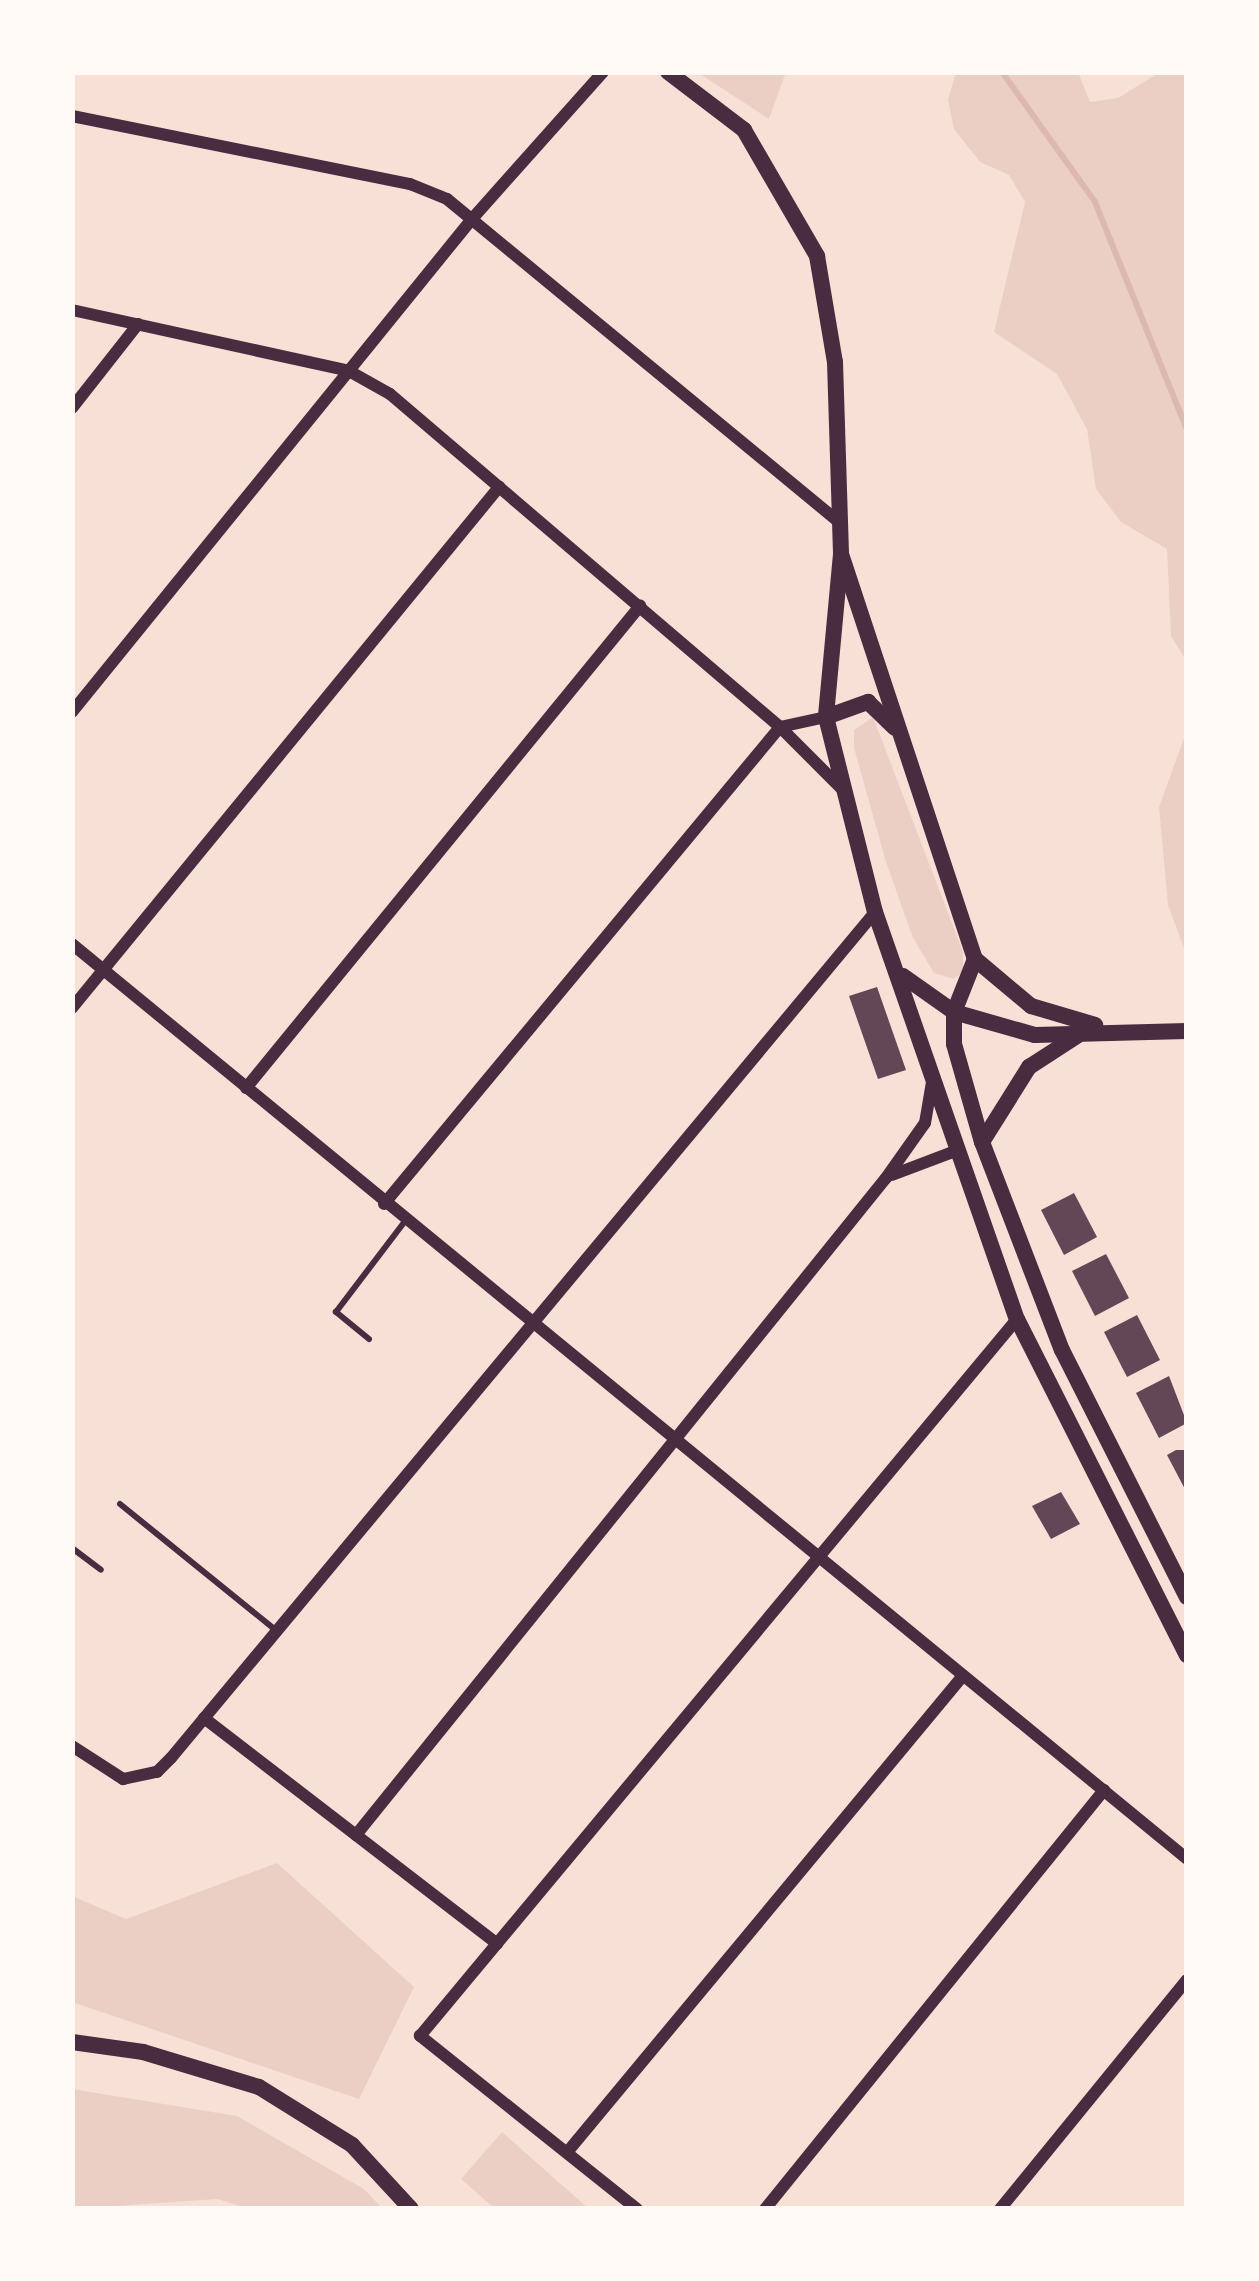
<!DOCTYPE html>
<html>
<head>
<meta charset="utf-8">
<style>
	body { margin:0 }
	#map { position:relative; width:1259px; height:2281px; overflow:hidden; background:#f7e1d7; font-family:"Exo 2",sans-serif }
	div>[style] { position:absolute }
	.green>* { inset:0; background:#ebcfc5 }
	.stream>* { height:6px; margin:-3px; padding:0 3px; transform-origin:3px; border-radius:3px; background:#dcb8b0 }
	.building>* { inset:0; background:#644757 }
	.service>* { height:6px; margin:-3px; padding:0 3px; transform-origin:3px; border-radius:3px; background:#4a2c40 }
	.minor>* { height:12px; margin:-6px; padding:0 6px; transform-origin:6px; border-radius:6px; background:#4a2c40 }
	.secondary>* { height:16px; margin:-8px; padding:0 8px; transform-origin:8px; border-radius:8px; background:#4a2c40 }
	span { translate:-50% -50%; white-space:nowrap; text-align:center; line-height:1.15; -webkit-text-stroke:12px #fffaf5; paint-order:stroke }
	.frame { position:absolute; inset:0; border:75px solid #fffaf5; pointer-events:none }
</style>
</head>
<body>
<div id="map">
	<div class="green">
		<i style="clip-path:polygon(697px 72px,786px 72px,769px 119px)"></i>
		<i style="clip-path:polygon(956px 72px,1078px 72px,1090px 102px,1118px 98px,1160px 72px,1187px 72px,1187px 662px,1171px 636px,1167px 549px,1121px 522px,1096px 489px,1087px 429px,1057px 374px,994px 332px,1025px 202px,1009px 175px,980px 162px,954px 129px,948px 100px)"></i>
		<i style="clip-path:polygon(873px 717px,963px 952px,963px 972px,954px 979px,934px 973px,913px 938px,886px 862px,854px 748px,854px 730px)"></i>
		<i style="clip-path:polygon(1187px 730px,1187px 956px,1168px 905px,1159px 807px)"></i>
		<i style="clip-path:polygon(277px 1863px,414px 1987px,359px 2099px,72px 2002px,72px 1896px,126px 1919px)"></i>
		<i style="clip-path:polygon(72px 2089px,237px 2116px,364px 2189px,383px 2209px,250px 2209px,217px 2199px,72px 2209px)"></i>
		<i style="clip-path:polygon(502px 2132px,589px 2209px,495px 2209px,461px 2179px)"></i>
	</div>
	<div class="stream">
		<i style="left:1002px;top:72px;width:160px;rotate:54.4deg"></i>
		<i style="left:1095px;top:202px;width:246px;rotate:68deg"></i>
	</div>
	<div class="building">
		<i style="clip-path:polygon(877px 987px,906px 1070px,878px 1079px,849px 996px)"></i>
		<i style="clip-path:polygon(1074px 1193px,1097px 1237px,1064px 1255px,1041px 1210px)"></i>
		<i style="clip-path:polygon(1106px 1254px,1129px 1298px,1095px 1316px,1072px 1271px)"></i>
		<i style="clip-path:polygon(1137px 1315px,1160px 1360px,1127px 1377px,1104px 1332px)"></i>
		<i style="clip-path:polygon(1169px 1376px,1187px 1423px,1159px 1438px,1136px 1393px)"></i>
		<i style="clip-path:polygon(1176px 1450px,1187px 1450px,1187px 1493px,1167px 1455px)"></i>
		<i style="clip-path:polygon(1061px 1492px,1080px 1524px,1051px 1539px,1032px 1506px)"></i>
	</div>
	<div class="service">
		<i style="left:369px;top:1339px;width:43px;rotate:-140.7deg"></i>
		<i style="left:336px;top:1312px;width:114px;rotate:-52.8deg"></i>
		<i style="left:120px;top:1504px;width:202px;rotate:39deg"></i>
		<i style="left:72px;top:1548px;width:36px;rotate:37deg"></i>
	</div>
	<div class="minor">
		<i style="left:72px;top:116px;width:345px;rotate:11.4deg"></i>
		<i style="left:410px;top:184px;width:40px;rotate:22deg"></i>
		<i style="left:447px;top:199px;width:508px;rotate:39.49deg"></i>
		<i style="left:72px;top:310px;width:284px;rotate:12.4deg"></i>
		<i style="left:349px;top:371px;width:47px;rotate:29.3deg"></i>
		<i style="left:390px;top:394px;width:513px;rotate:40.49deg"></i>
		<i style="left:780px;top:727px;width:89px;rotate:45deg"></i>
		<i style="left:72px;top:408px;width:107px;rotate:-51.8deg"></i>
		<i style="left:72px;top:712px;width:635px;rotate:-50.95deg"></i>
		<i style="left:472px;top:219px;width:197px;rotate:-48.3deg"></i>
		<i style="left:780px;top:727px;width:47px;rotate:-12.3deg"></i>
		<i style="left:72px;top:944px;width:1442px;rotate:39.37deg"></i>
		<i style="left:72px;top:1008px;width:674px;rotate:-50.66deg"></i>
		<i style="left:246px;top:1088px;width:623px;rotate:-50.74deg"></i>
		<i style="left:892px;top:1175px;width:71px;rotate:-20.7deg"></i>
		<i style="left:384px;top:1204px;width:620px;rotate:-50.3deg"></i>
		<i style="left:204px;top:1718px;width:370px;rotate:37.6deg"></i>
		<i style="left:72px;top:1746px;width:61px;rotate:32.9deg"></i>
		<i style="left:123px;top:1779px;width:35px;rotate:-12deg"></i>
		<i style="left:157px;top:1772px;width:20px;rotate:-45deg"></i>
		<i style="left:171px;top:1758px;width:1101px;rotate:-50.23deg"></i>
		<i style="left:356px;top:1835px;width:844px;rotate:-51.11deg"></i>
		<i style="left:886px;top:1178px;width:67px;rotate:-54.7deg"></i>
		<i style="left:925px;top:1123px;width:42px;rotate:-80.3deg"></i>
		<i style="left:569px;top:2150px;width:615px;rotate:-50.28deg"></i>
		<i style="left:637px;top:2209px;width:278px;rotate:-141.4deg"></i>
		<i style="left:420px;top:2036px;width:933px;rotate:-50.22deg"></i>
		<i style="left:765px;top:2209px;width:539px;rotate:-51.02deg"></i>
		<i style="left:1000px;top:2209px;width:296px;rotate:-50.8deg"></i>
	</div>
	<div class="secondary">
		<i style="left:668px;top:72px;width:96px;rotate:37.3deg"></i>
		<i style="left:744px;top:130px;width:146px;rotate:59.9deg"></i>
		<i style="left:817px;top:256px;width:108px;rotate:80.4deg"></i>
		<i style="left:835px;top:362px;width:192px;rotate:88.2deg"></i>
		<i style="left:841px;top:554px;width:164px;rotate:95.3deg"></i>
		<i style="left:826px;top:717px;width:201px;rotate:75.9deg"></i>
		<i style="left:875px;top:912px;width:431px;rotate:70.8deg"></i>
		<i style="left:1017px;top:1319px;width:377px;rotate:63.2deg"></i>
		<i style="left:841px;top:554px;width:427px;rotate:71.7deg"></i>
		<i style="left:826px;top:717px;width:45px;rotate:-19.7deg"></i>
		<i style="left:868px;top:702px;width:37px;rotate:44deg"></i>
		<i style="left:975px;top:959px;width:57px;rotate:111.6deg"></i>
		<i style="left:954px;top:1012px;width:32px;rotate:90deg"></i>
		<i style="left:954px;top:1044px;width:102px;rotate:74.1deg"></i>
		<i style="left:982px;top:1142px;width:223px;rotate:69deg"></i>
		<i style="left:1062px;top:1350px;width:277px;rotate:63.2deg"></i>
		<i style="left:975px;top:959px;width:73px;rotate:40deg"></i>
		<i style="left:1031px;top:1006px;width:67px;rotate:16.5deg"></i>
		<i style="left:903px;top:976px;width:62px;rotate:35.2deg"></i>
		<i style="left:954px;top:1012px;width:84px;rotate:15.9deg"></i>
		<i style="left:1035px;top:1035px;width:152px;rotate:-1.5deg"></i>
		<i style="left:982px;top:1142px;width:89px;rotate:-57.9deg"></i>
		<i style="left:1029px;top:1067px;width:61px;rotate:-32.9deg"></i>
		<i style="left:72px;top:2042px;width:72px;rotate:8deg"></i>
		<i style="left:143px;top:2052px;width:121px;rotate:16.8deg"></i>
		<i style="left:259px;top:2087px;width:110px;rotate:31.9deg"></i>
		<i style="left:352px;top:2145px;width:87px;rotate:47.3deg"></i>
	</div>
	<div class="frame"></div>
</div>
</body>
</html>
